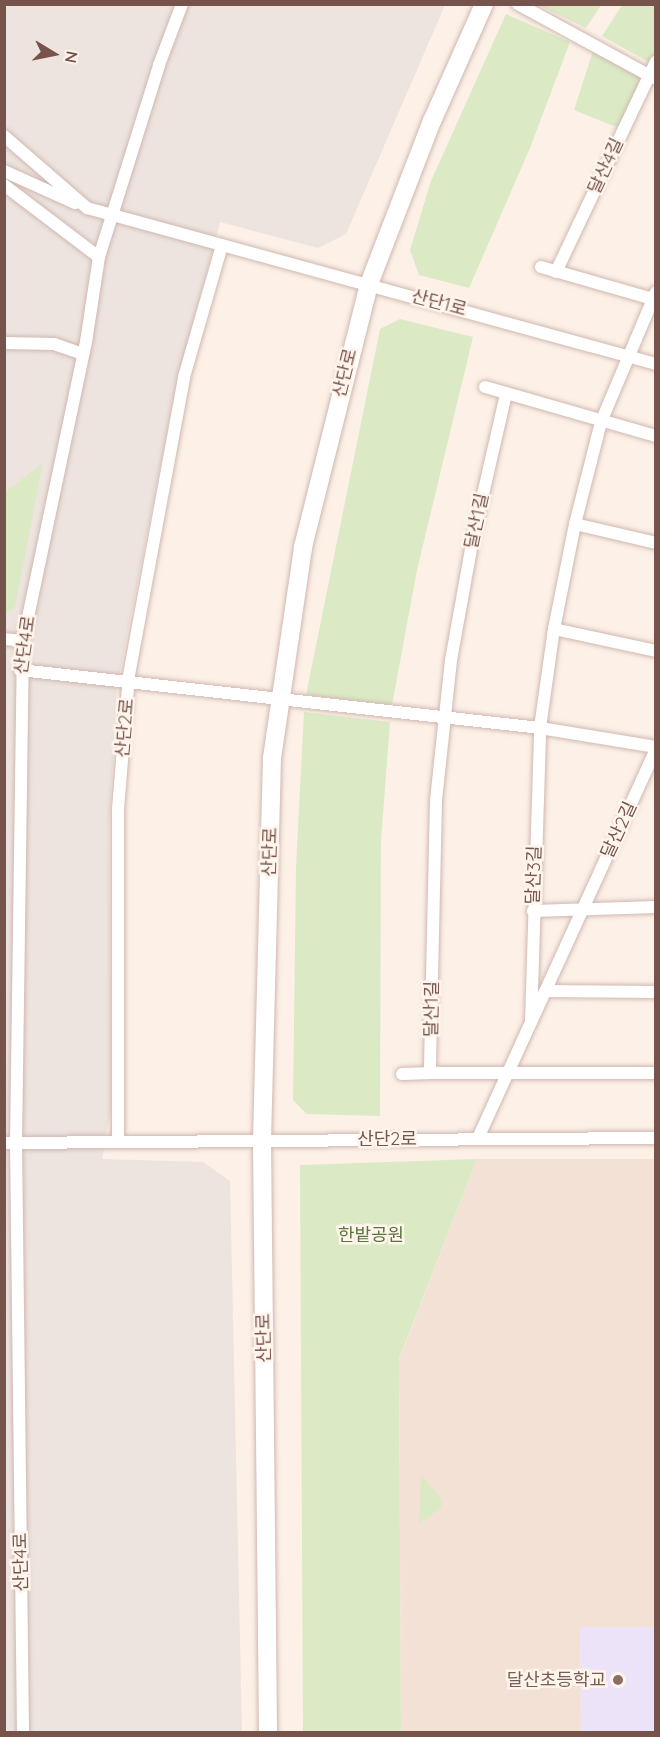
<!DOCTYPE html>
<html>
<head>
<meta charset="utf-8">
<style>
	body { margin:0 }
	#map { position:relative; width:660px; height:1737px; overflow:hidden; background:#fcf0e7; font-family:Quicksand,"Noto Sans KR",sans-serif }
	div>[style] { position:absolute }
	.residential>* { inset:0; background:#f4e1d5 }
	.industrial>* { inset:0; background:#ede4e0 }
	.education>* { inset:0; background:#ede3f9 }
	.green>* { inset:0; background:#dbeac5 }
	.roads { filter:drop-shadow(0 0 2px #d0b8af) drop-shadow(0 0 2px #d0b8af) }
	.street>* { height:12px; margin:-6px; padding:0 6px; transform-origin:6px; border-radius:6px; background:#fff }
	.secondary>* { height:18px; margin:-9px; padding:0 9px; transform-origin:9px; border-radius:9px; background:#fff }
	.dots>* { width:16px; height:16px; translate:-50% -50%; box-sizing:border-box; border:3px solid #fff5ed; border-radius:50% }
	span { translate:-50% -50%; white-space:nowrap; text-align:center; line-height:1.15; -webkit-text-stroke:5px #fff5ed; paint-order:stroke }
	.street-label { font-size:18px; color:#76534b }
	.park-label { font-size:18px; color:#5a7640 }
	.education-label { font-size:18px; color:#785e54 }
	.right { translate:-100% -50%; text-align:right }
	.frame { position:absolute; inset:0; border:6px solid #76534b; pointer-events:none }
	.north { position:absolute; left:24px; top:24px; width:60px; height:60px; -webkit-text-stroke:4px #fff5ed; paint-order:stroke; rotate:100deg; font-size:16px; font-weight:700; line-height:24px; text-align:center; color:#76534b }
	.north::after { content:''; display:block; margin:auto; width:21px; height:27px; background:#76534b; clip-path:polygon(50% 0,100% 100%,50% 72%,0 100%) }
</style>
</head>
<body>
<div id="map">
	<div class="residential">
		<i style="clip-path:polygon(477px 1159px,655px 1159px,655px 1627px,580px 1628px,581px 1732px,401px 1732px,399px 1360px)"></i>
	</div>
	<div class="industrial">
		<i style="clip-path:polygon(5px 5px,445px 5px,346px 234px,318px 248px,220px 222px,175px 390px,117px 687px,109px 826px,111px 1108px,102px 1159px,203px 1162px,230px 1181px,242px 1732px,5px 1732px)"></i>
	</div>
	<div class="education">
		<i style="clip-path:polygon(580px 1627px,655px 1627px,655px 1732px,581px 1732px)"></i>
	</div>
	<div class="green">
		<i style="clip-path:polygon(538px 5px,601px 4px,601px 5px,586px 28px)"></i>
		<i style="clip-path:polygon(622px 5px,655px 5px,655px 56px,652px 64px,602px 36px)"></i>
		<i style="clip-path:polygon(506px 14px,570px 42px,530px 148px,469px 288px,419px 275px,410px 250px,431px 181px)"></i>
		<i style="clip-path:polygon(593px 51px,646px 80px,621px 129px,574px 110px)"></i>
		<i style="clip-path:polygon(400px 319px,473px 337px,417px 570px,392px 705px,306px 695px,380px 329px)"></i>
		<i style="clip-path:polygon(43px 463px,15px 607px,5px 615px,5px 492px)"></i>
		<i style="clip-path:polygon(304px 712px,390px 722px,381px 841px,380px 1116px,307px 1114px,293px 1100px,296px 867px)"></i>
		<i style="clip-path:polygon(477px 1159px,399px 1359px,401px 1732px,303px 1732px,300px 1165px)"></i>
		<i style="clip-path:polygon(421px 1474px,442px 1500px,441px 1508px,419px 1524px)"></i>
	</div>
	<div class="roads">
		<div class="street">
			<i style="left:518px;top:4px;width:155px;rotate:28.6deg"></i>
			<i style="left:4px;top:136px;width:110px;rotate:40.9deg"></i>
			<i style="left:87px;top:208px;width:590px;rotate:15.33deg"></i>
			<i style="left:4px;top:171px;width:78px;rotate:24.3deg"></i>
			<i style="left:4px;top:185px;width:119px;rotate:37.2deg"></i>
			<i style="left:541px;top:267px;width:120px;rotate:16deg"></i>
			<i style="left:556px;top:272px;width:233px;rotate:-64.6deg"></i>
			<i style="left:4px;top:343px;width:50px;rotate:1.1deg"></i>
			<i style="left:54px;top:344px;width:31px;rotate:19deg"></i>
			<i style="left:485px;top:387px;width:178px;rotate:16deg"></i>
			<i style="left:506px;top:394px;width:148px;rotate:102.9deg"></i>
			<i style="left:473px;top:538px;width:124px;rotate:100.2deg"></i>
			<i style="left:451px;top:660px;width:142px;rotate:96.1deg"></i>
			<i style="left:436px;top:801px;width:272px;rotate:91.3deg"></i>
			<i style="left:430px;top:1073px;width:226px"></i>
			<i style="left:575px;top:524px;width:83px;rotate:13.2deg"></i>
			<i style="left:554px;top:629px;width:104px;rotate:12.2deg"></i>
			<i style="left:4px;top:639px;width:19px;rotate:6deg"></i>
			<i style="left:20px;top:670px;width:523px;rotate:6.36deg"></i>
			<i style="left:540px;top:728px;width:118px;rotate:9.3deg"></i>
			<i style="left:533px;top:911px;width:123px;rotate:-1.9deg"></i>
			<i style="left:545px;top:991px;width:111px;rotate:0.5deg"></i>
			<i style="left:531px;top:1022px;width:294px;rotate:-88.2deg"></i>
			<i style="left:540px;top:728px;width:100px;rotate:-82deg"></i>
			<i style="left:554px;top:629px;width:107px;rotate:-78.7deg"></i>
			<i style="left:575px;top:524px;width:105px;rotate:-75.7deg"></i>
			<i style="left:601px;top:422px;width:141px;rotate:-67.1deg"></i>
			<i style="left:402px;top:1074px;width:36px;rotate:-2deg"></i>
			<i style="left:478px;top:1138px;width:428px;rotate:-65.4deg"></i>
			<i style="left:118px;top:1141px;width:332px;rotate:-90deg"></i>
			<i style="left:118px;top:809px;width:134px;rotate:-85.3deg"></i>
			<i style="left:129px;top:675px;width:303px;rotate:-79.5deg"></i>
			<i style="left:184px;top:377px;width:137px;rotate:-73.9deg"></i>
			<i style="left:4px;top:1143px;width:652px;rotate:-0.44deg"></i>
			<i style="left:23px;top:1732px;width:589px;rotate:-90.68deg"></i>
			<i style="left:16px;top:1143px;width:502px;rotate:-89.2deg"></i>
			<i style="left:23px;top:641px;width:306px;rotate:-78.1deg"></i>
			<i style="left:86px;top:342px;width:86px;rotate:-81.3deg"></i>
			<i style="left:99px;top:257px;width:201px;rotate:-72.6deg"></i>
			<i style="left:159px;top:65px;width:65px;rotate:-69.3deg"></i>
		</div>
		<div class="secondary">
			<i style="left:268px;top:1732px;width:592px;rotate:-90.58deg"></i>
			<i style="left:262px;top:1140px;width:382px;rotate:-88.5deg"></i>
			<i style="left:272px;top:758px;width:213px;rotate:-81.6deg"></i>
			<i style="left:303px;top:547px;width:271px;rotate:-75.9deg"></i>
			<i style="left:369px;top:284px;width:175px;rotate:-68.9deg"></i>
			<i style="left:432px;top:121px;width:128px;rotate:-66deg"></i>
		</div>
	</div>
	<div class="dots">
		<i style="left:618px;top:1680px;background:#8d6e63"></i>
	</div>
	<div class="street-label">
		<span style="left:606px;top:166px;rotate:-65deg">달산4길</span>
		<span style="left:439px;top:303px;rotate:15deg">산단1로</span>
		<span style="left:345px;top:373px;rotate:-76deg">산단로</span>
		<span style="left:477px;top:521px;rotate:-78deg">달산1길</span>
		<span style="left:25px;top:645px;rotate:-82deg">산단4로</span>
		<span style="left:125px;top:728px;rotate:-85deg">산단2로</span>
		<span style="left:619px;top:830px;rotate:-65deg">달산2길</span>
		<span style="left:270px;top:852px;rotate:-88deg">산단로</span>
		<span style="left:534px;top:875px;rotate:-88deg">달산3길</span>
		<span style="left:432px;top:1009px;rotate:-89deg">달산1길</span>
		<span style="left:387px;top:1139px">산단2로</span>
		<span style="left:264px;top:1338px;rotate:-91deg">산단로</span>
		<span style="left:21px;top:1562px;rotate:-91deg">산단4로</span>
	</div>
	<div class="park-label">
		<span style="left:371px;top:1235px">한밭공원</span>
	</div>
	<div class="education-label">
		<span class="right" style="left:606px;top:1680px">달산초등학교</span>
	</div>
	<div class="frame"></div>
	<div class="north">N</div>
</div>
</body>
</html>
